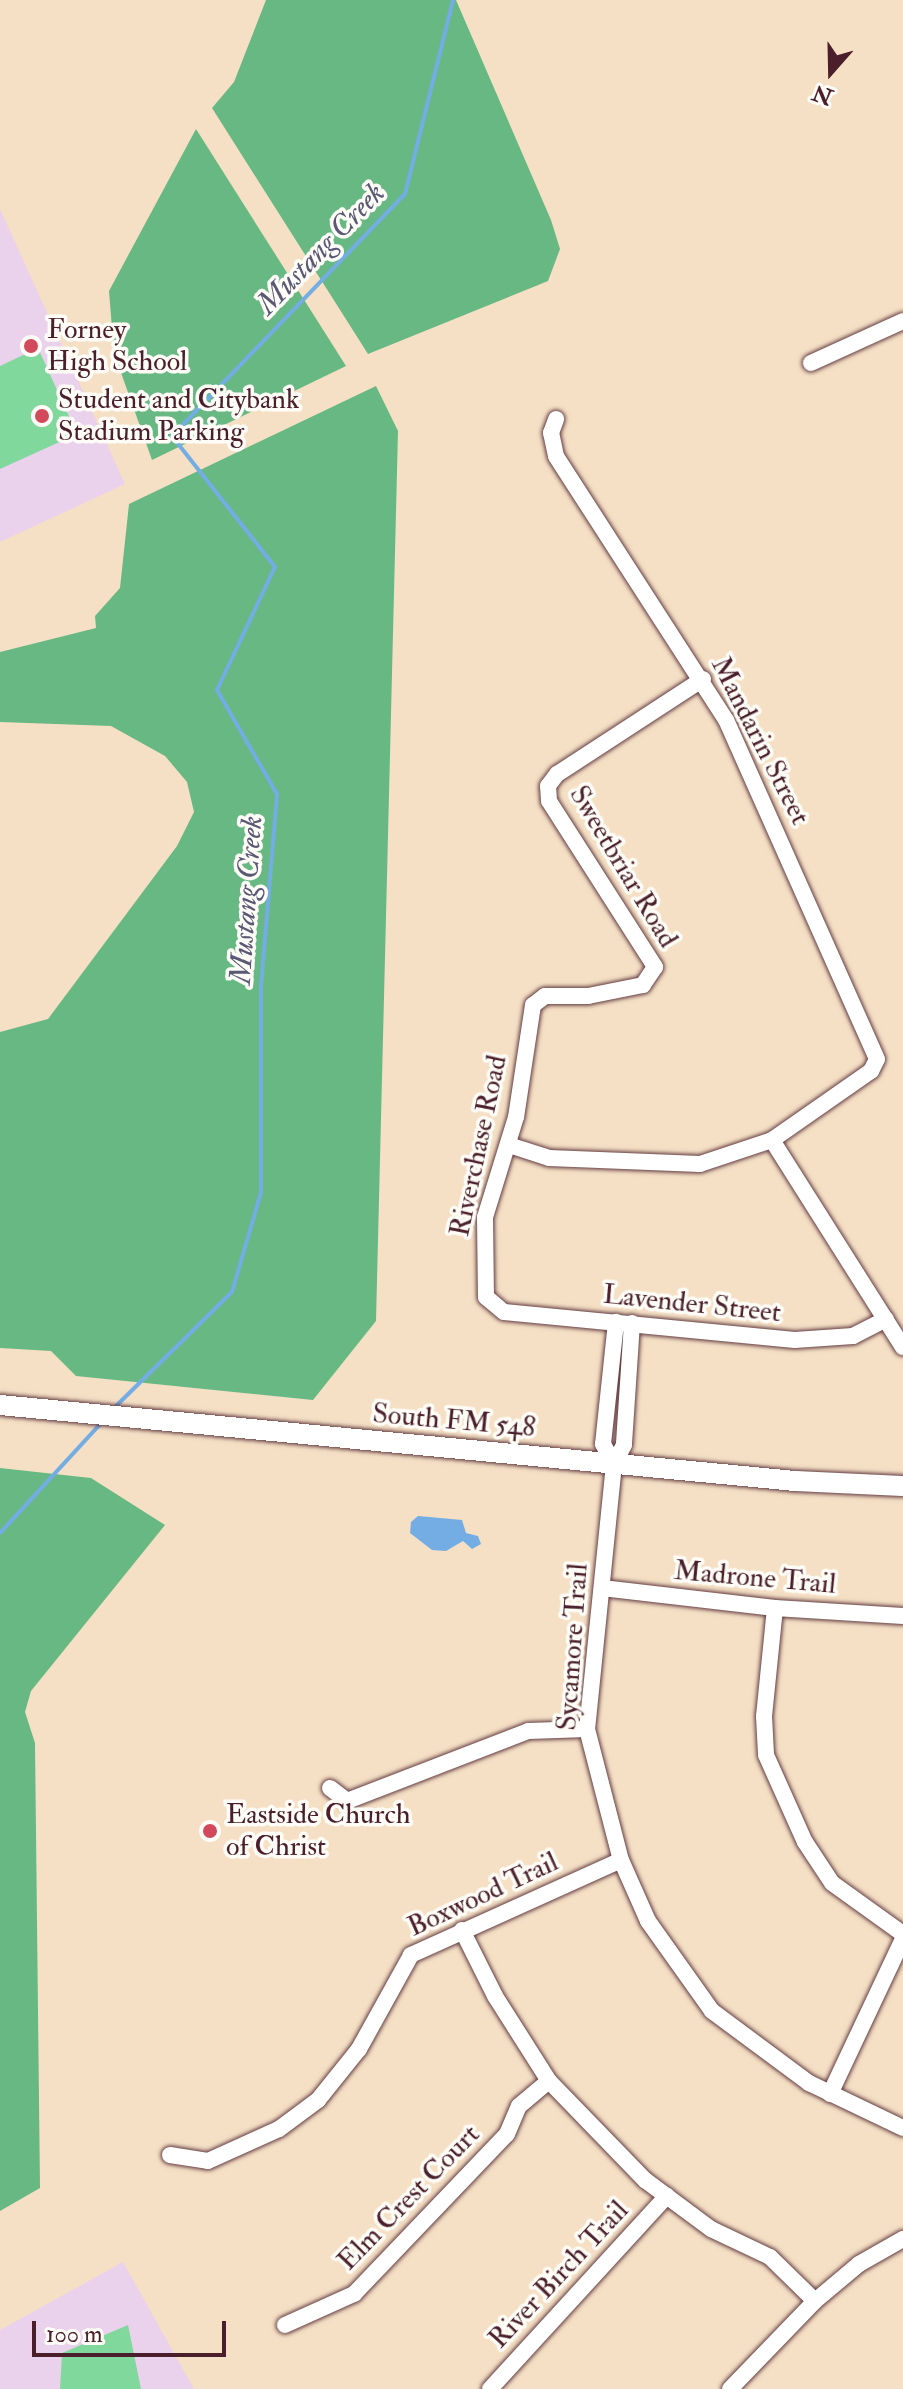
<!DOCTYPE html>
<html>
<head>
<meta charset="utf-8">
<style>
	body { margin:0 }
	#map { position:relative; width:903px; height:2389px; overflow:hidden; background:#f5e0c5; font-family:"IM FELL Double Pica",serif }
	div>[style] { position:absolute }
	.built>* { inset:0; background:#ead1ec }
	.green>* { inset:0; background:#81d89d }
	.forest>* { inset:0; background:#68b884 }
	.water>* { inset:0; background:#73ade3 }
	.stream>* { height:4px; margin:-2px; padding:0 2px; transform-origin:2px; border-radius:2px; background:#73ade3 }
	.roads { filter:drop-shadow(0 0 2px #643c42) drop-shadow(0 0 2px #643c42) }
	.minor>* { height:16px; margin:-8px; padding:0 8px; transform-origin:8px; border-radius:8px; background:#fff }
	.major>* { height:20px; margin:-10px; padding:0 10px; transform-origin:10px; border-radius:10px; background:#fff }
	.dots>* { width:22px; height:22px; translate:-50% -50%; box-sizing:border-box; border:4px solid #fdfcf7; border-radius:50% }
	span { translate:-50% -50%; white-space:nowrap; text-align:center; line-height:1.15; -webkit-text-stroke:7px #fdfcf7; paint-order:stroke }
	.poi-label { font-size:28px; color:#4a1f2b }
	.left { translate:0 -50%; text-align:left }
	.street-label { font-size:28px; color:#4a1f2b }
	.water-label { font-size:30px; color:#5a5875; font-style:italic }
	.north { position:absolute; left:791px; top:32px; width:80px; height:80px; -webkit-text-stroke:6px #fdfcf7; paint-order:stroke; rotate:200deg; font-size:22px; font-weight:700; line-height:32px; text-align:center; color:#4a1f2b }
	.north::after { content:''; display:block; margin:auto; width:28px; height:36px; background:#4a1f2b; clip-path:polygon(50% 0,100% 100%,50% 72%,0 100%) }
	.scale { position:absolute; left:32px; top:2321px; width:194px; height:36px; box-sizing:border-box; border:4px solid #4a1f2b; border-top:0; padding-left:10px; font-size:24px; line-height:28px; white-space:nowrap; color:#4a1f2b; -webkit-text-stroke:6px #fdfcf7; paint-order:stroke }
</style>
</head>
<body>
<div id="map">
	<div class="built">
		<i style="clip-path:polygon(0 209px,125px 484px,0 542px)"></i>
		<i style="clip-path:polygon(123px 2262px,194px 2389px,0 2389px,0 2330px)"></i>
	</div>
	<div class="green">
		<i style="clip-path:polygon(38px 348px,77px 434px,0 469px,0 366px)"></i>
		<i style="clip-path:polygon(128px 2325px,141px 2389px,60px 2389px,62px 2353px)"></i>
	</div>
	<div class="forest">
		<i style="clip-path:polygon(266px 0,456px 0,551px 220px,560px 249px,548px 281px,368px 354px,212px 108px,234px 82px)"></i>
		<i style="clip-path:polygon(196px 129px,346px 366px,152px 460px,114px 353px,109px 291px)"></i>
		<i style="clip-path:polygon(376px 386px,398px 431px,376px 1321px,313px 1400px,76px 1376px,51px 1351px,0 1348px,0 1032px,48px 1019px,177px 846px,194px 812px,187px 782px,165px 756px,111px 726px,0 722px,0 652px,96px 628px,95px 616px,120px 588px,129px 504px)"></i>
		<i style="clip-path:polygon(0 1468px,91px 1478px,165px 1525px,31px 1691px,25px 1712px,35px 1743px,40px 2188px,0 2211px)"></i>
	</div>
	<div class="water">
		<i style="clip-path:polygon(418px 1516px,462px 1520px,466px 1533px,478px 1536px,481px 1544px,472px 1549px,463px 1541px,446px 1551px,432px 1550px,410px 1533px,411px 1522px)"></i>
	</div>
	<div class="stream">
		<i style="left:115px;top:1407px;width:164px;rotate:-44.5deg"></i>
		<i style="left:232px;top:1292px;width:104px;rotate:-73.8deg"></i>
		<i style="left:261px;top:1192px;width:206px;rotate:-90deg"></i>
		<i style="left:261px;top:986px;width:193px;rotate:-85.2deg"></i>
		<i style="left:277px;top:794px;width:120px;rotate:-120deg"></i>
		<i style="left:217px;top:690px;width:136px;rotate:-64.8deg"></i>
		<i style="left:275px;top:567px;width:167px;rotate:-128.2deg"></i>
		<i style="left:172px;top:436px;width:336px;rotate:-46.1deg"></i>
		<i style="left:405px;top:194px;width:200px;rotate:-76.1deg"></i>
		<i style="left:0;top:1533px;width:149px;rotate:-47.4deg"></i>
	</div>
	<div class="roads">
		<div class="minor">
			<i style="left:811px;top:363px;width:101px;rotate:-24.5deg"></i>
			<i style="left:703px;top:679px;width:174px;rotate:146.9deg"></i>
			<i style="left:557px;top:774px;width:15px;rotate:127deg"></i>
			<i style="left:548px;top:786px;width:15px;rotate:86deg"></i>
			<i style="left:549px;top:801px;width:197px;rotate:57.4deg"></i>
			<i style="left:655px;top:967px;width:22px;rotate:124deg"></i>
			<i style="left:643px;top:985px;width:56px;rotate:168.7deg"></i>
			<i style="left:588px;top:996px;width:43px;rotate:180deg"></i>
			<i style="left:545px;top:996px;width:15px;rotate:143deg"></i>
			<i style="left:533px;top:1005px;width:113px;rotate:98.6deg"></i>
			<i style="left:516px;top:1117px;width:105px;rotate:107.2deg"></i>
			<i style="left:485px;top:1217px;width:80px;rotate:89.3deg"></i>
			<i style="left:486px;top:1297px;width:23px;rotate:40deg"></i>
			<i style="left:504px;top:1312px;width:292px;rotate:5.5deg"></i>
			<i style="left:795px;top:1340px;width:58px;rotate:-3.9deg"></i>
			<i style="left:853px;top:1336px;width:37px;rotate:-27deg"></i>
			<i style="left:772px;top:1140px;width:245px;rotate:57.7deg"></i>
			<i style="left:509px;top:1145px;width:42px;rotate:18deg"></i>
			<i style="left:549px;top:1158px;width:151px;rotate:2.3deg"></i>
			<i style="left:700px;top:1164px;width:76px;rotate:-18.4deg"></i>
			<i style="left:772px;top:1140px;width:121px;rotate:-34.9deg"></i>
			<i style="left:871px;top:1071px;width:13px;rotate:-63deg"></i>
			<i style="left:877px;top:1059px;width:371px;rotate:-114deg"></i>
			<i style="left:726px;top:720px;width:314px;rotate:-122.8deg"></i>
			<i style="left:556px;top:456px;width:24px;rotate:-102deg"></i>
			<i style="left:551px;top:433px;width:15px;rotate:-70deg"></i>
			<i style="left:632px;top:1323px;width:122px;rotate:93.8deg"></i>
			<i style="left:624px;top:1445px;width:21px;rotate:118deg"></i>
			<i style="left:614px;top:1464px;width:266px;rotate:95.8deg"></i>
			<i style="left:587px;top:1729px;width:135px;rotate:75.5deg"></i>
			<i style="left:621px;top:1860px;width:67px;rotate:66.1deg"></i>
			<i style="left:648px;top:1921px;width:110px;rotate:54.6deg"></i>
			<i style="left:712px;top:2011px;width:121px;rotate:36.6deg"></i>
			<i style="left:809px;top:2083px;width:104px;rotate:25.6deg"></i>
			<i style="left:614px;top:1464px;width:23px;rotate:-119deg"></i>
			<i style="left:603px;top:1444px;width:123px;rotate:-83.9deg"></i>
			<i style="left:602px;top:1588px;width:174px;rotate:6.6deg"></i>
			<i style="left:775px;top:1608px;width:128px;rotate:3.6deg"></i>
			<i style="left:775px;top:1608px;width:109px;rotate:95.8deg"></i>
			<i style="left:764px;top:1716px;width:39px;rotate:87deg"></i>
			<i style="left:766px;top:1755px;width:95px;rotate:65.9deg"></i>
			<i style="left:805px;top:1842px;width:49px;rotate:56.6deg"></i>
			<i style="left:832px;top:1883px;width:87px;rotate:35.7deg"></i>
			<i style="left:330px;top:1788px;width:21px;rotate:37deg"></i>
			<i style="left:347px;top:1801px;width:194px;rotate:-21.1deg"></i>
			<i style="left:528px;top:1731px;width:59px;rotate:-1.9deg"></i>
			<i style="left:462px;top:1930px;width:74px;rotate:63.4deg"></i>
			<i style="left:495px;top:1996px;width:101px;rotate:57.6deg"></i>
			<i style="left:549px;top:2081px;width:138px;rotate:45.9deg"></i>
			<i style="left:645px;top:2180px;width:82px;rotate:36.6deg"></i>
			<i style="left:711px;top:2229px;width:65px;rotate:25.4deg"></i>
			<i style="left:770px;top:2257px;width:63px;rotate:44.4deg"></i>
			<i style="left:830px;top:2094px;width:171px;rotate:-64.8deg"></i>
			<i style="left:170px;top:2155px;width:38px;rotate:9deg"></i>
			<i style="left:208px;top:2161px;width:78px;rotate:-24.3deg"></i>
			<i style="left:279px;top:2129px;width:49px;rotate:-36.6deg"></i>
			<i style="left:318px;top:2100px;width:65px;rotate:-51.2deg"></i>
			<i style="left:359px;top:2049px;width:107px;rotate:-61deg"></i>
			<i style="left:411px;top:1955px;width:230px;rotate:-24.3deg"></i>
			<i style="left:285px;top:2325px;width:76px;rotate:-24.2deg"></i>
			<i style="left:354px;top:2294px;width:221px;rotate:-46.3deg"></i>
			<i style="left:507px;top:2134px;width:30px;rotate:-67deg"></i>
			<i style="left:519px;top:2106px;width:39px;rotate:-40deg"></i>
			<i style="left:490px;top:2389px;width:262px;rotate:-47.5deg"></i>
			<i style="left:730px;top:2389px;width:122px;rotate:-46deg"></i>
			<i style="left:815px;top:2301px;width:57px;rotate:-40.1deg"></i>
			<i style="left:859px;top:2264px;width:51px;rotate:-29.6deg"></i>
		</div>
		<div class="major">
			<i style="left:0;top:1405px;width:799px;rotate:5.46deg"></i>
			<i style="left:795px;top:1481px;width:108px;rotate:2.7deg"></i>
		</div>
	</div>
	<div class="dots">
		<i style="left:31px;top:346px;background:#d1495b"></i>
		<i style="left:42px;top:416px;background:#d1495b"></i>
		<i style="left:210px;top:1831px;background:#d1495b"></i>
	</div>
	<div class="poi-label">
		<span class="left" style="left:47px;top:346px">Forney<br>High School</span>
		<span class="left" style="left:58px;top:416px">Student and Citybank<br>Stadium Parking</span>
		<span class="left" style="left:226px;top:1831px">Eastside Church<br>of Christ</span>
	</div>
	<div class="street-label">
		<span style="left:760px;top:741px;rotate:63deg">Mandarin Street</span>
		<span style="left:623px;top:867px;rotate:59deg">Sweetbriar Road</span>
		<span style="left:479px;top:1146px;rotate:-78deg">Riverchase Road</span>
		<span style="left:692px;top:1304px;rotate:6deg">Lavender Street</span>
		<span style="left:454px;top:1421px;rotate:5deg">South FM 548</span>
		<span style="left:755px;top:1578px;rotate:5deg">Madrone Trail</span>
		<span style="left:573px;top:1647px;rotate:-86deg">Sycamore Trail</span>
		<span style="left:483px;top:1895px;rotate:-25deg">Boxwood Trail</span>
		<span style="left:409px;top:2198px;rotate:-46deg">Elm Crest Court</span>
		<span style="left:559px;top:2275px;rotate:-47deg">River Birch Trail</span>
	</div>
	<div class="water-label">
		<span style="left:321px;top:249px;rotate:-46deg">Mustang Creek</span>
		<span style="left:247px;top:900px;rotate:-86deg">Mustang Creek</span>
	</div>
	<div class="north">N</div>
	<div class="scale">100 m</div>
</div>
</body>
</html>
